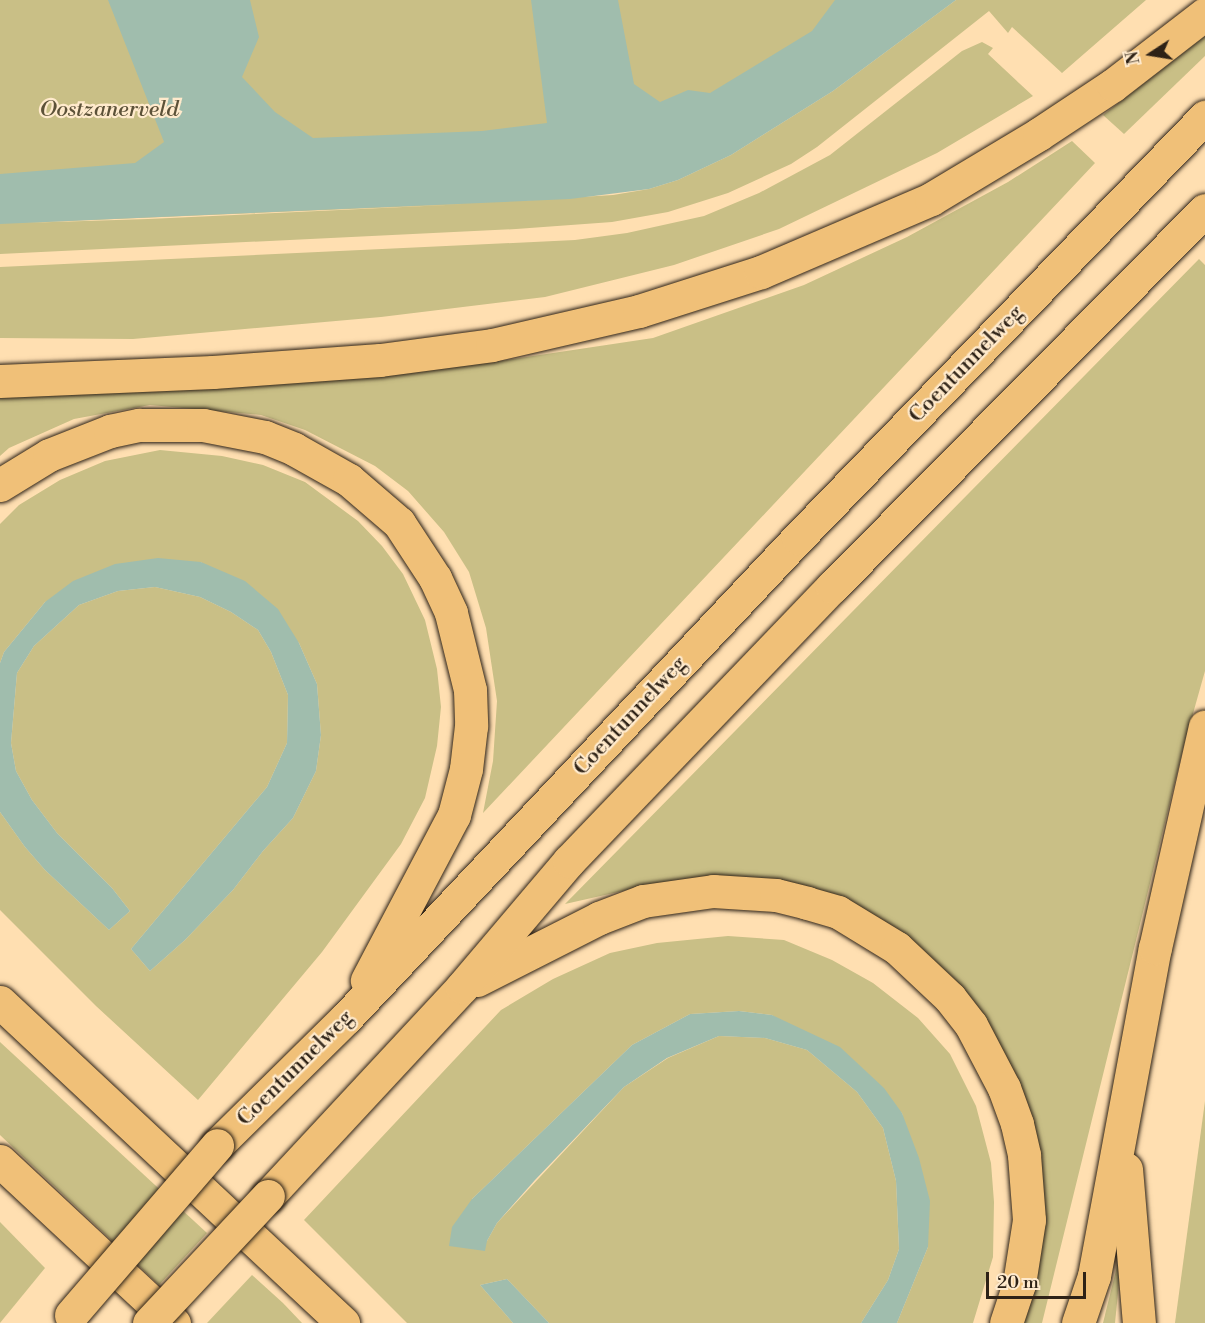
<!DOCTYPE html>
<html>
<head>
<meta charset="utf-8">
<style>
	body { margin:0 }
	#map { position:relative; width:1205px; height:1323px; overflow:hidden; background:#ffdfb1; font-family:"Libre Bodoni",serif }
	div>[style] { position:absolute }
	.green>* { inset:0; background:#c9bf86 }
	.water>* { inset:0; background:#a0bdad }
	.roads { filter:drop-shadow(0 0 2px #2e2216) drop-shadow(0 0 2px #2e2216) }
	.highway>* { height:33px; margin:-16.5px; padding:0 16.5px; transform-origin:16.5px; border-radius:16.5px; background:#f0c078 }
	.bridges { filter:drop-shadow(0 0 2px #2e2216) drop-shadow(0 0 2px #2e2216) }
	.highway-bridge>* { height:33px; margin:-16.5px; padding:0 16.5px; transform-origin:16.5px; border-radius:16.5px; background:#f0c078 }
	span { translate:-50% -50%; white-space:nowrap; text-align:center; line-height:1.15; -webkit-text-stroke:4.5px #ffeacc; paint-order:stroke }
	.park-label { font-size:22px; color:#5c5138; font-style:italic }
	.street-label { font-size:22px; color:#2e2216 }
	.north { position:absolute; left:1121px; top:24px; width:60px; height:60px; -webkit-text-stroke:4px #ffeacc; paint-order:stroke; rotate:258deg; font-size:16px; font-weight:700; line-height:24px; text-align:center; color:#2e2216 }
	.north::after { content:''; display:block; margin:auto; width:21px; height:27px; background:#2e2216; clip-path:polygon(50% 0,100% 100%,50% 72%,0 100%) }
	.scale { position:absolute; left:986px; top:1272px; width:100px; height:27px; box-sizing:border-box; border:3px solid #2e2216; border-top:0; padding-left:8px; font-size:18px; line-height:21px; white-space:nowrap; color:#2e2216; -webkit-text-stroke:4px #ffeacc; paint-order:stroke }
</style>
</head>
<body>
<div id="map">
	<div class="green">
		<i style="clip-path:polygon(evenodd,0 0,947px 0,516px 201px,613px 195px,649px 189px,678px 180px,731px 155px,833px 91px,956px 0,1146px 0,1062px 73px,1012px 27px,1008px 33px,989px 11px,817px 147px,791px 164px,728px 193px,668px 212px,612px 222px,516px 229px,0 254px,0 0,467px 204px,148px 219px,21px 223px,467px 204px)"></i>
		<i style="clip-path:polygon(1205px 36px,1205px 56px,1124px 134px,1103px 115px)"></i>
		<i style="clip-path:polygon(982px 42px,993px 48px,988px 54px,1033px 96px,937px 153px,779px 229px,674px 265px,545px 297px,381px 317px,133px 339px,0 338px,0 267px,575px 240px,627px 233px,704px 216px,759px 193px,830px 155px,962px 51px)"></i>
		<i style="clip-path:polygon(1072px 141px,1095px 163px,483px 813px,493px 761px,497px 701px,486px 628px,469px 572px,444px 532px,408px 491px,375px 466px,305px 430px,261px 415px,150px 405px,74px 419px,9px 448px,0 456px,0 396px,334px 379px,493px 362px,653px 338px,804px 285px,907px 237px,1008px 182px)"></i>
		<i style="clip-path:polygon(1199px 259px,1205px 265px,1205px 671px,1183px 749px,1042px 1323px,1021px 1323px,1013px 1082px,851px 908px,636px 888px,565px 904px)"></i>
		<i style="clip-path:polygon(160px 450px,222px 456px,263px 465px,305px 482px,358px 521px,382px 546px,403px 574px,425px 620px,437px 669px,441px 707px,437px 746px,425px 798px,401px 844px,322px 952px,198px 1100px,96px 1006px,0 910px,0 812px,25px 847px,45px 870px,109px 930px,130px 911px,112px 888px,57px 833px,32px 800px,16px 771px,11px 743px,17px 673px,34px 646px,79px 605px,118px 591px,155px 587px,200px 597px,231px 612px,258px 630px,271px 652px,288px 695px,287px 743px,267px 787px,131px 949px,150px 971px,185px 940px,233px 890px,263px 851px,293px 818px,316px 771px,321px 735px,317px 684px,299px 643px,201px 562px,45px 602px,4px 652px,0 663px,0 524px,19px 505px,60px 480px,105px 461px)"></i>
		<i style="clip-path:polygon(728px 936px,784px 940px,832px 960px,873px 983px,918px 1018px,950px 1054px,976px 1106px,991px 1163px,994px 1202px,993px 1257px,973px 1323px,897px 1323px,928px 1247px,902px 1113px,772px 1015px,739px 1011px,690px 1014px,632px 1045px,472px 1199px,487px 1241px,497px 1223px,624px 1087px,668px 1058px,719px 1036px,765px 1038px,807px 1050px,857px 1092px,883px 1128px,896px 1181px,899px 1249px,888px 1280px,861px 1323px,549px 1323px,507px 1279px,480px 1285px,513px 1323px,407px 1323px,304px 1220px,501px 1010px,553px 979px,610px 953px,657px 943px)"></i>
		<i style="clip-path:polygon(0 1042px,207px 1233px,159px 1285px,0 1135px)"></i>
		<i style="clip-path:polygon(1205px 1101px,1205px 1323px,1175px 1323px)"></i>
		<i style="clip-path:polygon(0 1222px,45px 1268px,0 1323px)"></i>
		<i style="clip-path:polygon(1123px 1242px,1115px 1323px,1103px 1323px)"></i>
		<i style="clip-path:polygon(252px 1275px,283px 1303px,302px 1323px,207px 1323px)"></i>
	</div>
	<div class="water">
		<i style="clip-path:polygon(108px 0,250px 0,259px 37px,242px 77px,275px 112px,313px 138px,482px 131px,547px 123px,531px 0,618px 0,634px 84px,660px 102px,688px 90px,710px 93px,812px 31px,835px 0,956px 0,833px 91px,731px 155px,678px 180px,649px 189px,570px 199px,0 224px,0 174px,135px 163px,164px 142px)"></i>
		<i style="clip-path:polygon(158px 558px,201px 562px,245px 581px,278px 609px,299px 643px,317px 684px,321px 735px,316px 771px,293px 818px,263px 851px,233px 890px,185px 940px,150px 971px,131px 949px,267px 787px,287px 743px,288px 695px,271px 652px,258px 630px,231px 612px,200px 597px,155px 587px,118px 591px,79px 605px,34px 646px,17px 673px,11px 743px,16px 771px,32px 800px,57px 833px,112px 888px,130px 911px,109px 930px,45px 870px,25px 847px,0 812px,0 663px,4px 652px,45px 602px,73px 581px,115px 564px)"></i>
		<i style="clip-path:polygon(739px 1011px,772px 1015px,840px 1047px,884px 1088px,902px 1113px,919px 1158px,930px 1201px,928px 1247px,897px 1323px,861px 1323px,888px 1280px,899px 1249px,896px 1181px,883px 1128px,857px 1092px,807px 1050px,765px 1038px,719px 1036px,667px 1058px,624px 1087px,535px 1180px,497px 1223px,487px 1241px,485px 1251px,449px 1246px,452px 1227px,472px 1199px,632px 1045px,690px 1014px)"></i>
		<i style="clip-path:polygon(507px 1279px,529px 1302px,549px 1323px,513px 1323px,480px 1285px)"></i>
	</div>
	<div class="roads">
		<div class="highway">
			<i style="left:0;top:381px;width:213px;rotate:-2.4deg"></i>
			<i style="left:213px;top:372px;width:167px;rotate:-4.1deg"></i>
			<i style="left:380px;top:360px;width:113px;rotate:-7.6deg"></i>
			<i style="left:492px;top:345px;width:151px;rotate:-13deg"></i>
			<i style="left:639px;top:311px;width:128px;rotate:-17.7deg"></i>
			<i style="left:761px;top:272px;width:185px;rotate:-23.2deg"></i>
			<i style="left:931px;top:199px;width:126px;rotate:-31deg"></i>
			<i style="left:1039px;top:134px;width:89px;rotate:-33.5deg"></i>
			<i style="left:1113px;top:85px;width:116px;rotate:-37.7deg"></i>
			<i style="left:0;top:485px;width:57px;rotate:-31.5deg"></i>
			<i style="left:49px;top:455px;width:66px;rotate:-21.5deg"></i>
			<i style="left:110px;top:431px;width:30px;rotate:-12deg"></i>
			<i style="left:139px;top:425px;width:64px"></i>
			<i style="left:203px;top:425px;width:63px;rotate:11deg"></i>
			<i style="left:265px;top:437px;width:31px;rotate:22deg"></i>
			<i style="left:294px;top:449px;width:63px;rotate:29.4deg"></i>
			<i style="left:349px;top:480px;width:66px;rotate:40.7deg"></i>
			<i style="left:399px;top:523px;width:66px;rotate:56.8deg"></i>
			<i style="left:435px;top:578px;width:38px;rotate:65deg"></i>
			<i style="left:451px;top:613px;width:79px;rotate:76.1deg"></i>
			<i style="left:470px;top:690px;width:36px;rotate:88deg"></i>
			<i style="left:471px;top:726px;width:43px;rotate:96.6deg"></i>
			<i style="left:466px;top:769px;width:48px;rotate:104.6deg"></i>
			<i style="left:454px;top:815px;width:187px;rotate:117.8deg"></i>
			<i style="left:477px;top:980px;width:137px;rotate:-26.9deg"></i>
			<i style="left:599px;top:918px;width:47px;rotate:-21.1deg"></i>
			<i style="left:643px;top:901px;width:71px;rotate:-8.1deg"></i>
			<i style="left:713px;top:891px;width:63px;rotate:3.6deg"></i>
			<i style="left:776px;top:895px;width:32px;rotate:14deg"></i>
			<i style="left:807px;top:903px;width:32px;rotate:16deg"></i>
			<i style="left:838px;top:912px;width:69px;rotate:31.4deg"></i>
			<i style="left:897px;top:948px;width:73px;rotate:43.3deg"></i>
			<i style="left:950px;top:998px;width:34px;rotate:52deg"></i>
			<i style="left:971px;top:1025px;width:71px;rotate:62.4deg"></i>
			<i style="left:1004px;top:1088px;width:38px;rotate:70deg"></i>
			<i style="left:1017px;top:1124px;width:32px;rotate:77deg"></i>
			<i style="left:1024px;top:1155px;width:65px;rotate:85.6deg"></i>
			<i style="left:1029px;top:1220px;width:65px;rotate:98.9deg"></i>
			<i style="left:1019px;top:1284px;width:41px;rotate:108.4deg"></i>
			<i style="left:0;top:1002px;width:470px;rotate:43.1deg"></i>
			<i style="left:217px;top:1145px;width:181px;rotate:-44.6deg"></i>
			<i style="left:346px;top:1018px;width:659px;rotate:-46.72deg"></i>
			<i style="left:798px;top:538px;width:586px;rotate:-45.97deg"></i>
			<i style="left:0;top:1161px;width:238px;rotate:43deg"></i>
			<i style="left:1126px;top:1169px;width:155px;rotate:85.2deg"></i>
			<i style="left:268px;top:1196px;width:285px;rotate:-47.1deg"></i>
			<i style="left:462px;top:987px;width:165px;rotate:-49.7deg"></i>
			<i style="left:569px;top:861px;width:380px;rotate:-46.2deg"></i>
			<i style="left:832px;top:587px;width:530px;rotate:-45.31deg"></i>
			<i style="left:1078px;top:1323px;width:50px;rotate:-71.2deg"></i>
			<i style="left:1094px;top:1276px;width:334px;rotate:-79.5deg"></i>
			<i style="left:1155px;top:948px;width:227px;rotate:-77.3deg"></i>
		</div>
	</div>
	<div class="bridges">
		<div class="highway-bridge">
			<i style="left:71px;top:1315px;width:224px;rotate:-49.3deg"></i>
			<i style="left:149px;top:1323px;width:174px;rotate:-46.9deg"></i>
		</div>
	</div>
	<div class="park-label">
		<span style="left:109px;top:110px">Oostzanerveld</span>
	</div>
	<div class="street-label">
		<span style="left:966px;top:364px;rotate:-46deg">Coentunnelweg</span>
		<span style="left:630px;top:716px;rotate:-47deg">Coentunnelweg</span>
		<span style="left:295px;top:1068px;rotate:-45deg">Coentunnelweg</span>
	</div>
	<div class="north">N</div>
	<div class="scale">20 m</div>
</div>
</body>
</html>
